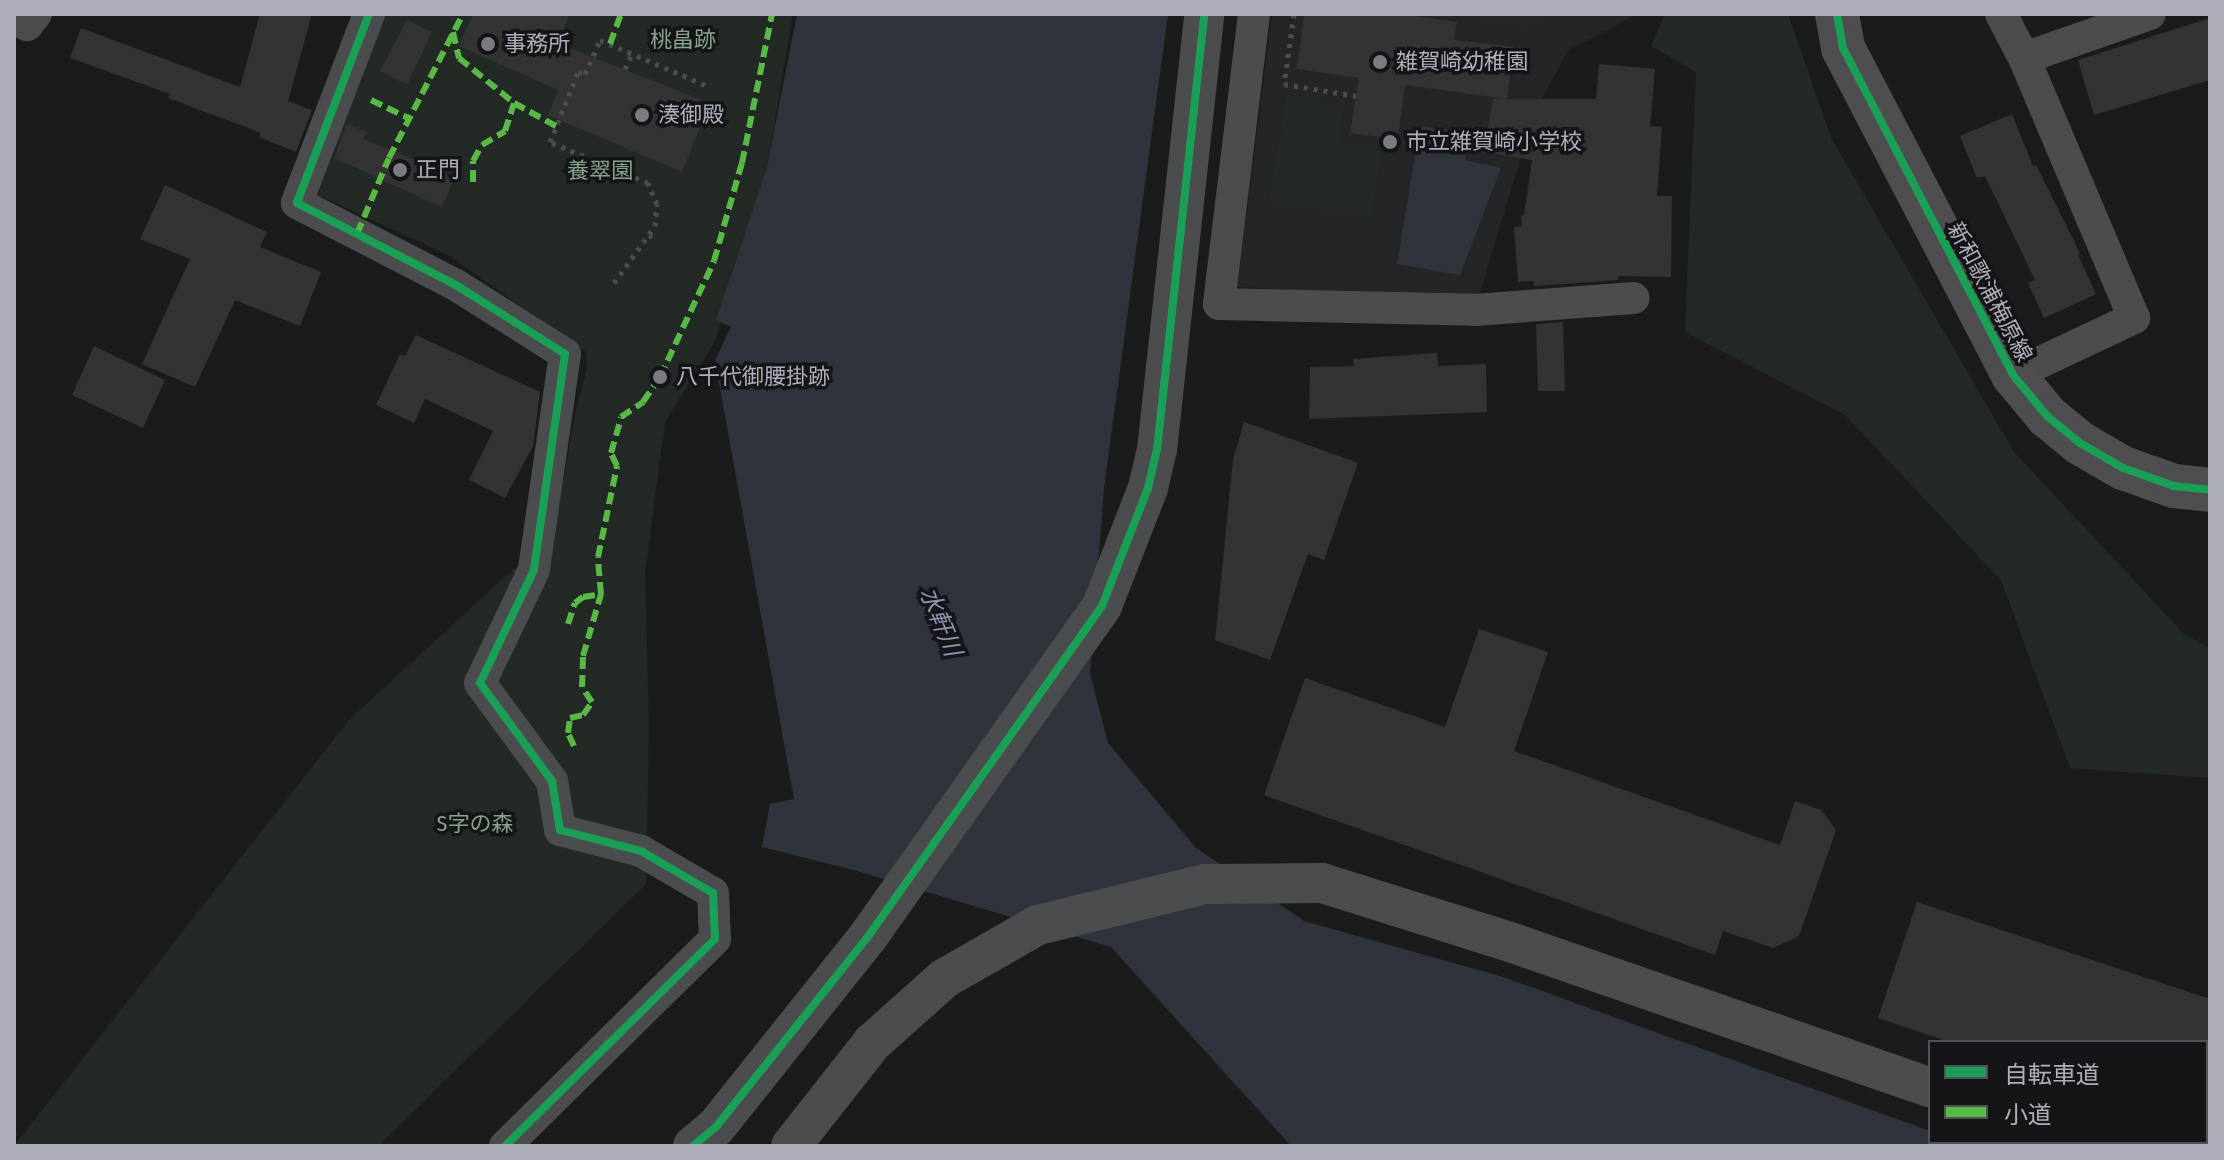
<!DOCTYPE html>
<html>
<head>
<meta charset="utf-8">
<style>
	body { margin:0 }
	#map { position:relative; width:2224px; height:1160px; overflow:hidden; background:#1b1b1b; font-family:"Fira Sans Condensed","Noto Sans JP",sans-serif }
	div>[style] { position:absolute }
	.built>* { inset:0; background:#252527 }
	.green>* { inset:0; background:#232a25 }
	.water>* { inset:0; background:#2f343c }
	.building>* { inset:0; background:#333 }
	.path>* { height:5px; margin-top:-2.5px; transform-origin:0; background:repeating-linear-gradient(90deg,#4c4c50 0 4px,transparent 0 10px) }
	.minor>* { height:32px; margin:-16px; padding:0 16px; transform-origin:16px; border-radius:16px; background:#4b4c4e }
	.tertiary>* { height:40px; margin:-20px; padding:0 20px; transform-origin:20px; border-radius:20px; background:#4b4c4e }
	.primary>* { height:44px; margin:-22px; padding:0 22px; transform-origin:22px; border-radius:22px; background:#4e4e51 }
	.quiet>* { height:6px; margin-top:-3px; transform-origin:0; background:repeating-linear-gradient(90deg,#58b947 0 12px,transparent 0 18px) }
	.cycleway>* { height:8px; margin:-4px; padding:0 4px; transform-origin:4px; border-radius:4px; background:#1a9f57 }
	.dots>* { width:22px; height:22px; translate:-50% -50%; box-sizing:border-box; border:4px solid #151517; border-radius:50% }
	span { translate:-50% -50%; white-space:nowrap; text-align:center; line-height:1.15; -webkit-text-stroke:7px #151517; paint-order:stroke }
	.park-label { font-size:22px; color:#87a38d }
	.poi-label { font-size:22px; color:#aeafba }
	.left { translate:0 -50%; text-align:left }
	.street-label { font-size:22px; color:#aeafba }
	.water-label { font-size:24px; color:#8997b1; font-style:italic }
	.frame { position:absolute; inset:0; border:16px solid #aeafba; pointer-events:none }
	.legend { position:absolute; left:1928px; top:1040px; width:280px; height:104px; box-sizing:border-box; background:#151517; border:2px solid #525358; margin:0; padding:10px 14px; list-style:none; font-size:24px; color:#aeafba }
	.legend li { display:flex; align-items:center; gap:16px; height:40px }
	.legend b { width:40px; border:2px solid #525358 }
</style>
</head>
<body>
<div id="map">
	<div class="built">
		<i style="clip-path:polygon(1272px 14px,1638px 14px,1569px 50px,1535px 111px,1478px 299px,1237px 287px)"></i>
	</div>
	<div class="green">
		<i style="clip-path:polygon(384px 14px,793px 14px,767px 167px,729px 280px,717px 338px,665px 422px,645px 572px,649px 728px,646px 884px,378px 1146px,14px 1146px,349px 720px,554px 532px,576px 409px,587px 369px,586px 352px,448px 255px,318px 195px)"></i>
		<i style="clip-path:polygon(1463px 14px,1550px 14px,1528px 27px)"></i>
		<i style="clip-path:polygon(1665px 14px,1788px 14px,1831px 138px,2014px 452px,2184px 634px,2210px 648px,2210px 778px,2070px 768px,2001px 580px,1845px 415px,1685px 332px,1696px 72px,1651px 46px)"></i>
		<i style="clip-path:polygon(1287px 96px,1344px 106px,1339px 141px,1382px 149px,1370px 218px,1269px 201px)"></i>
	</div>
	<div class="water">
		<i style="clip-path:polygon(797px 14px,1168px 14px,1104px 488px,1090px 673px,1108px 743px,1196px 848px,1304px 921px,1503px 977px,1930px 1131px,1930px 1142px,1960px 1142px,1971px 1146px,1291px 1146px,1111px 947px,857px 871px,762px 847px,770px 804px,794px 799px,715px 360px,731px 327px,716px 320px,767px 167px)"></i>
		<i style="clip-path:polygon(1420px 126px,1469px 133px,1465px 160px,1501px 168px,1460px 275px,1397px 264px)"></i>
	</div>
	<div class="building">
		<i style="clip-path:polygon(260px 14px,312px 14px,288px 101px,312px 110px,296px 152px,259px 137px,261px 133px,168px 98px,170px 94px,70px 58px,81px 28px,240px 87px)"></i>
		<i style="clip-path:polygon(473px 14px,570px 14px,557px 43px,710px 103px,682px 172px,548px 115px,558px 90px,459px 46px)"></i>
		<i style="clip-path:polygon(1304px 14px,1402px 14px,1457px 22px,1454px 40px,1514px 47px,1507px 99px,1596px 99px,1599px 64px,1655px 69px,1650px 126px,1662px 127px,1657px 196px,1672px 196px,1671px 277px,1618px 276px,1618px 280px,1534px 286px,1534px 281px,1518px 282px,1514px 227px,1522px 226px,1521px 215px,1524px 215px,1532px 160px,1484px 152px,1493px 99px,1506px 99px,1405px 85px,1398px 139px,1350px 133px,1359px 78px,1297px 69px)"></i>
		<i style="clip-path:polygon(2210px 18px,2210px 80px,2094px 115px,2078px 60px)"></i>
		<i style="clip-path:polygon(407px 20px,432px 32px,407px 85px,380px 71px)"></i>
		<i style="clip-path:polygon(2012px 114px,2033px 166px,2036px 165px,2080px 253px,2078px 255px,2096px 294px,2044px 318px,2028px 283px,2035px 280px,1985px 176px,1977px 178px,1960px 136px)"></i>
		<i style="clip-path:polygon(347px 124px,366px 132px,363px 139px,455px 176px,442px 207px,334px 158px)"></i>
		<i style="clip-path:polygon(165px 185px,267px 232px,260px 247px,321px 272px,300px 326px,235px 300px,195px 387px,142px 364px,190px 259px,140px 239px)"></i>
		<i style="clip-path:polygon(1563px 322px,1565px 391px,1538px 391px,1536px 324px)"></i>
		<i style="clip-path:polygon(416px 335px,540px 392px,533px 446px,505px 498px,469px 480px,493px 431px,425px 399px,414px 423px,376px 405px,400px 354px,405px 356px)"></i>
		<i style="clip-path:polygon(94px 346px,165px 380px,143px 428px,72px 395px)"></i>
		<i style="clip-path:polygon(1437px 353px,1438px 366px,1486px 364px,1487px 412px,1309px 419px,1310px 367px,1354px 366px,1353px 359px)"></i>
		<i style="clip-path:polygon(1244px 422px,1358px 463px,1324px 560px,1308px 554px,1270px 660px,1215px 640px,1233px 459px)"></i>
		<i style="clip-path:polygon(1479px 629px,1548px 652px,1514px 751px,1780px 845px,1795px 801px,1821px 810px,1836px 830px,1799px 936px,1773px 948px,1723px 931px,1715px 955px,1264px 795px,1305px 678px,1445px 727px)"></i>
		<i style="clip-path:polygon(1917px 902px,2210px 999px,2210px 1042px,1949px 1042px,1878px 1018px)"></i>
	</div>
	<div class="path">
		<i style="left:1294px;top:14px;width:71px;rotate:98.1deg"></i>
		<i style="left:1284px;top:84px;width:73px;rotate:9.5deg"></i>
		<i style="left:625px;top:69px;width:17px;rotate:-65deg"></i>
		<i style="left:649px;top:235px;width:9px;rotate:27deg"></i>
		<i style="left:614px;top:283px;width:70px;rotate:-54.3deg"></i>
		<i style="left:655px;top:226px;width:22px;rotate:-85deg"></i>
		<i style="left:657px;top:204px;width:23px;rotate:-113deg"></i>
		<i style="left:648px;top:183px;width:106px;rotate:-157.3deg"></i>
		<i style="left:550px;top:142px;width:75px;rotate:-68.2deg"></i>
		<i style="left:578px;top:72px;width:7px;rotate:16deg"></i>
		<i style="left:585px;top:74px;width:37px;rotate:-66deg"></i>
		<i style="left:600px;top:40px;width:120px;rotate:23.1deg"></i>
	</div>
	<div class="minor">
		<i style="left:369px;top:14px;width:202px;rotate:110.9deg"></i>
		<i style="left:297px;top:203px;width:179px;rotate:27.3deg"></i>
		<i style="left:456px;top:285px;width:129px;rotate:32.3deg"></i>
		<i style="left:565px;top:354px;width:218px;rotate:98.2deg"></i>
		<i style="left:534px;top:570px;width:125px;rotate:115.5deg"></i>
		<i style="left:480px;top:683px;width:122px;rotate:53.7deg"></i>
		<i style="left:552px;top:781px;width:50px;rotate:80.7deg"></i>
		<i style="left:560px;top:830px;width:84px;rotate:14.5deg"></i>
		<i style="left:641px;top:851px;width:83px;rotate:30.3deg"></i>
		<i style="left:713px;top:893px;width:46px;rotate:87.5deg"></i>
		<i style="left:715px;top:939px;width:295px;rotate:135.4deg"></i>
		<i style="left:1254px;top:14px;width:292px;rotate:96.9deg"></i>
		<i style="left:1219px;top:304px;width:256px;rotate:1.3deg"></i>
		<i style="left:1475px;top:310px;width:159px;rotate:-4.3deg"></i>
		<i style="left:2001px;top:14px;width:50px;rotate:62.4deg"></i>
		<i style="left:14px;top:18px;width:15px;rotate:28deg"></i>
		<i style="left:27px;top:25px;width:14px;rotate:-51deg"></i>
		<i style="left:2013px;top:375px;width:134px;rotate:-25.2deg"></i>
		<i style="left:2134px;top:318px;width:282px;rotate:-112.9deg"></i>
		<i style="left:2024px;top:58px;width:133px;rotate:-19.2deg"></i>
	</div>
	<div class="tertiary">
		<i style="left:2091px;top:1142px;width:13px;rotate:18deg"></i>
		<i style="left:693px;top:1146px;width:30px;rotate:-40deg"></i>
		<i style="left:716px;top:1127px;width:242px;rotate:-51.4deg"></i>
		<i style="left:867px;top:938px;width:407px;rotate:-54.7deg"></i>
		<i style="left:1102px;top:606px;width:127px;rotate:-68.7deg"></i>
		<i style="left:1148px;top:488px;width:39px;rotate:-77deg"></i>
		<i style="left:1157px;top:450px;width:439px;rotate:-83.8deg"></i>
		<i style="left:791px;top:1146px;width:131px;rotate:-51.8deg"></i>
		<i style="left:872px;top:1043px;width:98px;rotate:-41.7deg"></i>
		<i style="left:945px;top:978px;width:107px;rotate:-29.7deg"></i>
		<i style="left:1038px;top:925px;width:172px;rotate:-13.8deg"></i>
		<i style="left:1205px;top:884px;width:117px;rotate:-0.5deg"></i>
		<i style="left:1322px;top:883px;width:200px;rotate:17.4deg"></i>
		<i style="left:1513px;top:943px;width:441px;rotate:19.1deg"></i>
	</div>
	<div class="primary">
		<i style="left:1837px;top:14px;width:35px;rotate:80deg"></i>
		<i style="left:1843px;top:48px;width:369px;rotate:62.5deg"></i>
		<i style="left:2013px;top:375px;width:53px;rotate:50.3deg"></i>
		<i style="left:2047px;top:416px;width:43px;rotate:39.3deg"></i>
		<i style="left:2080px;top:443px;width:50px;rotate:30.2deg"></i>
		<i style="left:2123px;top:468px;width:54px;rotate:19.4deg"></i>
		<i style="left:2174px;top:486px;width:36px;rotate:6deg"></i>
	</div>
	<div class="quiet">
		<i style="left:453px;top:32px;width:27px;rotate:77deg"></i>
		<i style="left:459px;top:58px;width:71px;rotate:39.3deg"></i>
		<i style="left:514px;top:103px;width:48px;rotate:28.7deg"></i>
		<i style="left:610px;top:44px;width:32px;rotate:-70deg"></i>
		<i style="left:371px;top:100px;width:41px;rotate:25.9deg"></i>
		<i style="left:473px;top:182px;width:21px;rotate:-90deg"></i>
		<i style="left:473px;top:161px;width:18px;rotate:-61deg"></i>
		<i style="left:482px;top:145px;width:27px;rotate:-31deg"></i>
		<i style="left:505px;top:131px;width:29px;rotate:-72deg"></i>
		<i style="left:357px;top:234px;width:82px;rotate:-67.2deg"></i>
		<i style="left:389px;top:158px;width:162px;rotate:-62.8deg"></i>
		<i style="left:568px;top:624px;width:22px;rotate:-72deg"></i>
		<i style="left:575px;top:603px;width:10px;rotate:-37deg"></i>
		<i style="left:583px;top:597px;width:18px;rotate:-9deg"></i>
		<i style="left:574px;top:746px;width:14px;rotate:-115deg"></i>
		<i style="left:568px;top:733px;width:15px;rotate:-82deg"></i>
		<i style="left:570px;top:718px;width:13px;rotate:-13deg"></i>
		<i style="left:583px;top:715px;width:16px;rotate:-55deg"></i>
		<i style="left:592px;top:702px;width:18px;rotate:-124deg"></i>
		<i style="left:582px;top:687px;width:31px;rotate:-88deg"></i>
		<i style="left:583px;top:656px;width:65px;rotate:-73.8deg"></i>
		<i style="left:601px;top:594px;width:37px;rotate:-95deg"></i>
		<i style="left:598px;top:557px;width:93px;rotate:-78.2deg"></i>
		<i style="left:617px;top:466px;width:14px;rotate:-115deg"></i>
		<i style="left:611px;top:453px;width:37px;rotate:-74deg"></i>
		<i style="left:621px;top:417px;width:27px;rotate:-34deg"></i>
		<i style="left:643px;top:402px;width:30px;rotate:-56deg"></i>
		<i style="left:660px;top:377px;width:128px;rotate:-65deg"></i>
		<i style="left:714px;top:261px;width:102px;rotate:-74.1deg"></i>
		<i style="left:742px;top:163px;width:152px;rotate:-78.6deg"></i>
	</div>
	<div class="cycleway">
		<i style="left:369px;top:14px;width:202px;rotate:110.9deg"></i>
		<i style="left:297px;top:203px;width:179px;rotate:27.3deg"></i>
		<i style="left:456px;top:285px;width:129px;rotate:32.3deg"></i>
		<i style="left:565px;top:354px;width:218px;rotate:98.2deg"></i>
		<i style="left:534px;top:570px;width:125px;rotate:115.5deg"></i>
		<i style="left:480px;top:683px;width:122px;rotate:53.7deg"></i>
		<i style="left:552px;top:781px;width:50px;rotate:80.7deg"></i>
		<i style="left:560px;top:830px;width:84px;rotate:14.5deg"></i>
		<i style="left:641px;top:851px;width:83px;rotate:30.3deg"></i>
		<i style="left:713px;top:893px;width:46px;rotate:87.5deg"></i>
		<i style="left:715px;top:939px;width:295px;rotate:135.4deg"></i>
		<i style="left:1837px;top:14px;width:35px;rotate:80deg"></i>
		<i style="left:1843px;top:48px;width:369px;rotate:62.5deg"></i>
		<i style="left:2013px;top:375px;width:53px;rotate:50.3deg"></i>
		<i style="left:2047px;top:416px;width:43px;rotate:39.3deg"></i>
		<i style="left:2080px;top:443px;width:50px;rotate:30.2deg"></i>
		<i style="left:2123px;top:468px;width:54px;rotate:19.4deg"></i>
		<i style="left:2174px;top:486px;width:36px;rotate:6deg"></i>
		<i style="left:693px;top:1146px;width:30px;rotate:-40deg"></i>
		<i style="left:716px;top:1127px;width:242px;rotate:-51.4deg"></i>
		<i style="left:867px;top:938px;width:407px;rotate:-54.7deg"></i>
		<i style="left:1102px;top:606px;width:127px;rotate:-68.7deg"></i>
		<i style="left:1148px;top:488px;width:39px;rotate:-77deg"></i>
		<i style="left:1157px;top:450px;width:439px;rotate:-83.8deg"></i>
	</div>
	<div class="dots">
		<i style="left:488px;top:44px;background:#7b7b82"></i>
		<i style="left:1380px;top:62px;background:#7b7b82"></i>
		<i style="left:642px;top:115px;background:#7b7b82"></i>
		<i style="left:1390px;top:142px;background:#7b7b82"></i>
		<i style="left:400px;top:170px;background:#7b7b82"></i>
		<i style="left:660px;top:377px;background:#7b7b82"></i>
	</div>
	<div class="park-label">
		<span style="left:683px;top:40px">桃畠跡</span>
		<span style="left:600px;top:171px">養翠園</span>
		<span style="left:475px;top:824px">S字の森</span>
	</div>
	<div class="poi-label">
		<span class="left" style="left:504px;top:44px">事務所</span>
		<span class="left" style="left:1396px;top:62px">雑賀崎幼稚園</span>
		<span class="left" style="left:658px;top:115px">湊御殿</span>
		<span class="left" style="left:1406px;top:142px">市立雑賀崎小学校</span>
		<span class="left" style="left:416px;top:170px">正門</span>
		<span class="left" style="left:676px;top:377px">八千代御腰掛跡</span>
	</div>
	<div class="street-label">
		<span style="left:1990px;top:292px;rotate:62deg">新和歌浦梅原線</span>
	</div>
	<div class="water-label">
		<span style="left:940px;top:622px;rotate:68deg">水軒川</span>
	</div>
	<div class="frame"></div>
	<ul class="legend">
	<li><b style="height:10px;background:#1a9f57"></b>自転車道</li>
	<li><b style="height:10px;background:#58b947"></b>小道</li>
	</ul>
</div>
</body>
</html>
